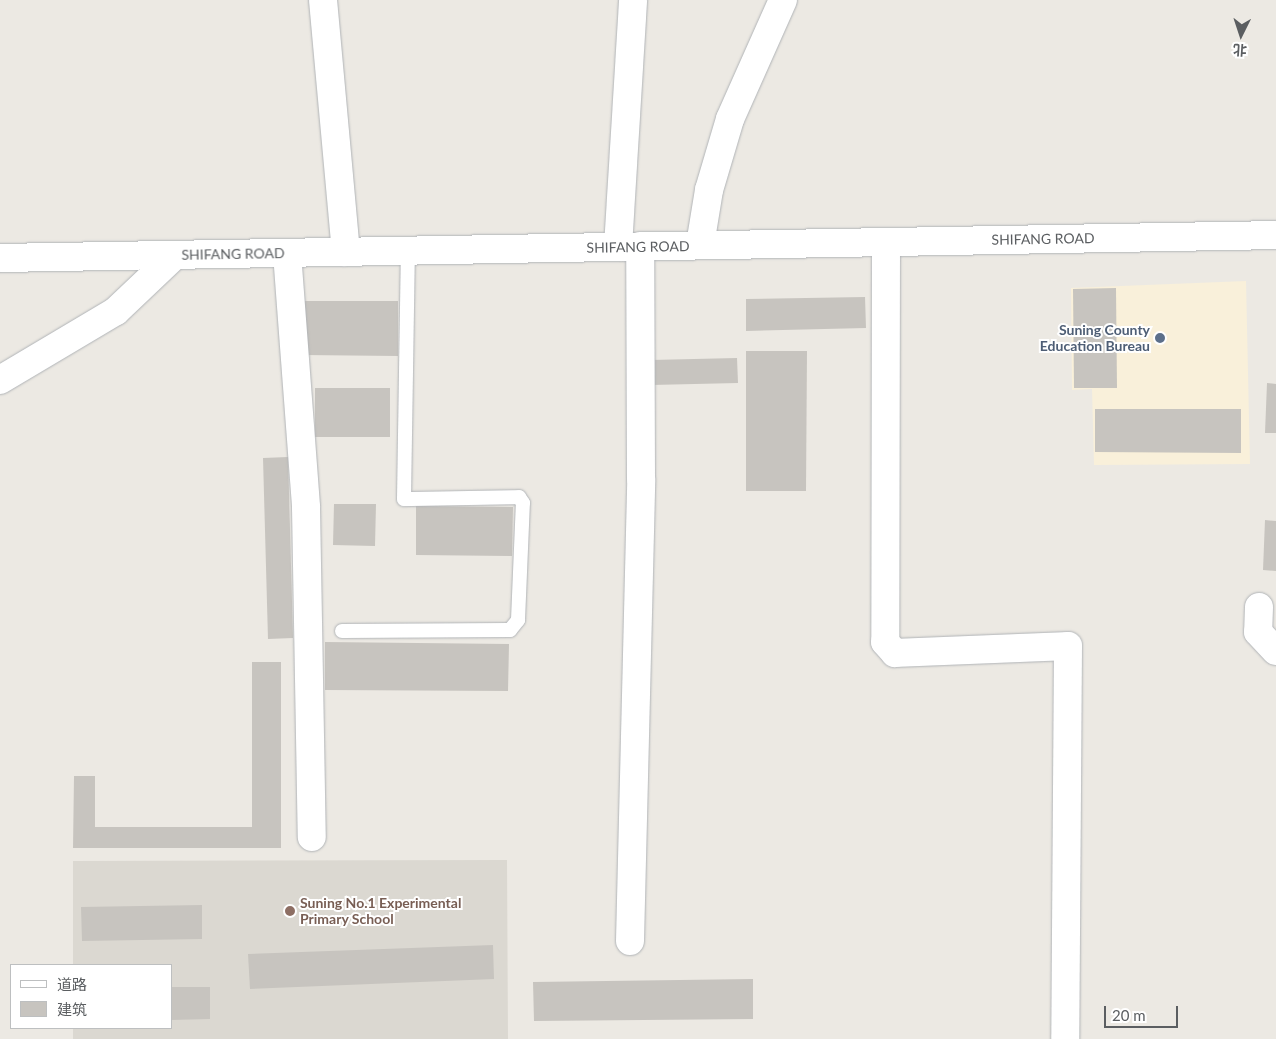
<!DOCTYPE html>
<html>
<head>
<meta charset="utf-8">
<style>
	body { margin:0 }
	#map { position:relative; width:1276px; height:1039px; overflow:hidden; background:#ece9e3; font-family:Lato,"Noto Sans SC",sans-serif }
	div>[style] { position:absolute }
	.commercial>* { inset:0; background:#f9f0da }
	.education>* { inset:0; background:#dbd8d1 }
	.building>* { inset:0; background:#c7c4bf }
	.roads { filter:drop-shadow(0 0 1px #b0b3b6) drop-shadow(0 0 1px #b0b3b6) }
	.lane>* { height:14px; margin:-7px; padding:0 7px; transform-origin:7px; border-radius:7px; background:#fff }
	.street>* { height:28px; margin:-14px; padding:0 14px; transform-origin:14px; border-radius:14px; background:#fff }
	.secondary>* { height:28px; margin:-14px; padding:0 14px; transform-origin:14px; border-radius:14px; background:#fff }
	.dots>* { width:14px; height:14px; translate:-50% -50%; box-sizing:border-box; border:2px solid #fff; border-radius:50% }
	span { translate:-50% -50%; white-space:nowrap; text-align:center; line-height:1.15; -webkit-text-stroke:4px #fff; paint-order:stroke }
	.street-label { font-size:14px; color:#5b5e61 }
	.service-label { font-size:14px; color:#4e5e75; font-weight:700 }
	.right { translate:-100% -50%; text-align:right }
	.education-label { font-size:14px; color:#785e54; font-weight:700 }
	.left { translate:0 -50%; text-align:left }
	.legend { position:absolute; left:10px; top:964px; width:162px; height:65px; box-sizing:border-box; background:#fff; border:1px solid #bdbfc0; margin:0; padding:6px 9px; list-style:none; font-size:15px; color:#5b5e61 }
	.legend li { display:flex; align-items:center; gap:10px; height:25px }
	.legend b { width:25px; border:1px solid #bdbfc0 }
	.north { position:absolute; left:1216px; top:10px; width:50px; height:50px; -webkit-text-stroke:4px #fff; paint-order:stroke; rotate:184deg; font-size:14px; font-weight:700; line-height:20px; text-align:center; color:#5b5e61 }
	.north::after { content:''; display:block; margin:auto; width:18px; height:22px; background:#5b5e61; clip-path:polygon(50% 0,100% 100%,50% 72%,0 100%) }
	.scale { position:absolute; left:1104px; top:1006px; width:74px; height:22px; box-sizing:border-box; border:2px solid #5b5e61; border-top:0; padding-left:6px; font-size:15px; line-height:18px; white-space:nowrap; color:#5b5e61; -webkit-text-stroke:4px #fff; paint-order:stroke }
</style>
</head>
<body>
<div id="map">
	<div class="commercial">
		<i style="clip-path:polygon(1246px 281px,1250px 464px,1094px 465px,1092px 389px,1072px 390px,1071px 288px)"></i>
	</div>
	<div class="education">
		<i style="clip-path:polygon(507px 860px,508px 1039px,73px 1039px,73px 1028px,171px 1028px,171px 965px,73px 965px,73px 861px)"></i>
	</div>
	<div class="building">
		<i style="clip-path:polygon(1116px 288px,1117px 388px,1074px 388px,1073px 289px)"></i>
		<i style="clip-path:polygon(865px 297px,866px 328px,746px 331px,746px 299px)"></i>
		<i style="clip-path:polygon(304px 301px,398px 301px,398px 356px,303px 355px)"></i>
		<i style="clip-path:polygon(746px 351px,807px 351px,806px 491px,746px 491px)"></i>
		<i style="clip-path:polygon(737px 358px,738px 383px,651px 385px,651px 360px)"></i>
		<i style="clip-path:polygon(1267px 383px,1276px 384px,1276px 433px,1265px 433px)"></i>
		<i style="clip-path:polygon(315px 388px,390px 388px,390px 437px,315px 437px)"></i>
		<i style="clip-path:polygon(1095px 409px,1241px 409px,1241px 453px,1095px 452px)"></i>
		<i style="clip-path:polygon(288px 457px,293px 638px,268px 639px,263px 458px)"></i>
		<i style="clip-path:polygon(334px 504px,376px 504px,375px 546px,333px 545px)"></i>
		<i style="clip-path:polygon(416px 506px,513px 507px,512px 556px,416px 555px)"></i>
		<i style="clip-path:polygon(1265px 520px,1276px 521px,1276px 571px,1263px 570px)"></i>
		<i style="clip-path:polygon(325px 642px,509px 644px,508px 691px,325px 690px)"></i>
		<i style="clip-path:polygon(252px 662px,281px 662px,281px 848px,73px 848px,74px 776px,95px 776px,95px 827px,252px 827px)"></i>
		<i style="clip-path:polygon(202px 905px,202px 939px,82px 941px,81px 907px)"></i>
		<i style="clip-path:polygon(493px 945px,494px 979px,250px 989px,248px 954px)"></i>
		<i style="clip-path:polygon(753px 979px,753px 1019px,534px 1021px,533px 982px)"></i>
		<i style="clip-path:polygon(171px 987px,210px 987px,210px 1019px,171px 1020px)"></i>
	</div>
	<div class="roads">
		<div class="lane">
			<i style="left:342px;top:631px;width:168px;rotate:-0.3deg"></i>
			<i style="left:510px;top:630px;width:13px;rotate:-51deg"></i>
			<i style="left:518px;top:620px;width:117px;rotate:-87.6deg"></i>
			<i style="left:523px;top:503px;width:7px;rotate:-124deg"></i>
			<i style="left:519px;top:497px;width:115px;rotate:179deg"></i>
			<i style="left:404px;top:499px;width:248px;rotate:-89.1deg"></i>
		</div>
		<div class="street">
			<i style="left:323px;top:0;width:253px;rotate:84.8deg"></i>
			<i style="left:886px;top:242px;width:400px;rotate:90.1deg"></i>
			<i style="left:885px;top:642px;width:15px;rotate:48deg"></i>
			<i style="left:895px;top:653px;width:173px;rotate:-2.3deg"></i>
			<i style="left:1068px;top:646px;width:393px;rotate:90.4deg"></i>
			<i style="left:700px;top:245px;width:56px;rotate:-80.7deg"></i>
			<i style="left:709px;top:190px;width:74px;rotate:-73.5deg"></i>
			<i style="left:730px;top:119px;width:130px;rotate:-66deg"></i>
			<i style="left:618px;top:247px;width:247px;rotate:-86.5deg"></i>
			<i style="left:287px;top:253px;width:255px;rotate:85.7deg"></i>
			<i style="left:306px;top:507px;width:330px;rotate:89deg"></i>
			<i style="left:0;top:380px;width:135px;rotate:-30.7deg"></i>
			<i style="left:116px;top:311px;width:81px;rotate:-43.5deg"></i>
			<i style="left:1259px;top:607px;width:25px;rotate:92deg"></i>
			<i style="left:1258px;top:632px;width:26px;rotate:47deg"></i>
			<i style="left:630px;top:941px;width:462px;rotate:-88.6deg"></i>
			<i style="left:641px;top:479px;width:233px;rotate:-90.2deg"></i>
		</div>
		<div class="secondary">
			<i style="left:0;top:258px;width:1276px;rotate:-1.03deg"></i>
		</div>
	</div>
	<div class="dots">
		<i style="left:1160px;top:338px;background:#5c6f8a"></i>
		<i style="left:290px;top:911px;background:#8d6e63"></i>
	</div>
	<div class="street-label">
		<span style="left:1043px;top:239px;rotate:-1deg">SHIFANG ROAD</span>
		<span style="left:638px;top:247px;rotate:-1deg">SHIFANG ROAD</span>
		<span style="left:233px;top:254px;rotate:-1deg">SHIFANG ROAD</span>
	</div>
	<div class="service-label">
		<span class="right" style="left:1150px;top:338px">Suning County<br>Education Bureau</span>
	</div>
	<div class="education-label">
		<span class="left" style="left:300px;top:911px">Suning No.1 Experimental<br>Primary School</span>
	</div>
	<ul class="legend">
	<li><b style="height:6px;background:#fff"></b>道路</li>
	<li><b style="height:14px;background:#c7c4bf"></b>建筑</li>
	</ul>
	<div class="north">北</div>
	<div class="scale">20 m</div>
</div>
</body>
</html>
